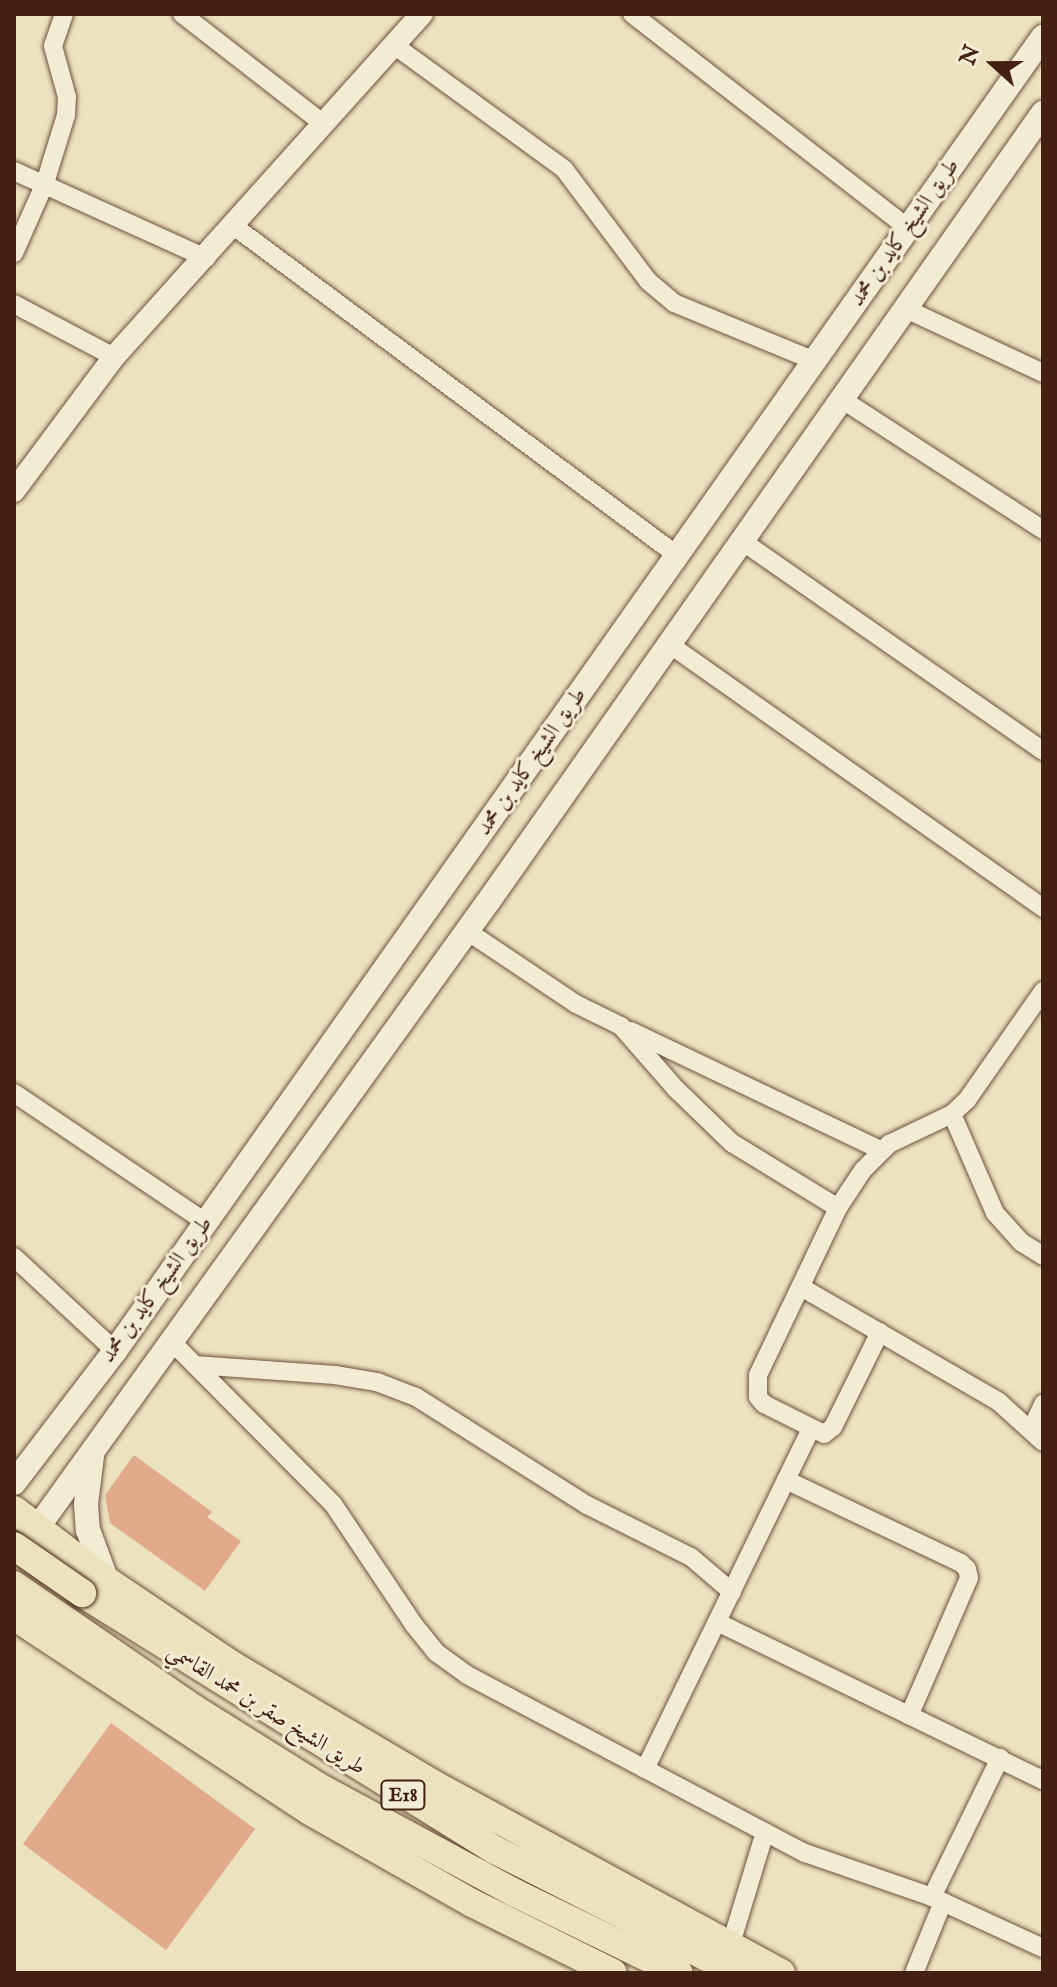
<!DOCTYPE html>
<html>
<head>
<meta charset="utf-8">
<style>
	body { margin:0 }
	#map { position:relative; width:1057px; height:1987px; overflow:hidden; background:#ece2be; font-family:"IM FELL English",Amiri,serif }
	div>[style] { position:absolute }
	.building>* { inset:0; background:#e0aa8b }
	.roads { filter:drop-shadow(0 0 2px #6e503e) drop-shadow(0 0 2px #6e503e) }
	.minor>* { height:18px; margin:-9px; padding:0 9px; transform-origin:9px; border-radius:9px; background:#f3ecd5 }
	.tertiary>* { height:22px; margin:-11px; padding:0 11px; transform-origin:11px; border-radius:11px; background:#f3ecd5 }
	.secondary>* { height:24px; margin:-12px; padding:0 12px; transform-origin:12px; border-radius:12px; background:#f3ecd5 }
	.primary>* { height:28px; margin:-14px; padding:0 14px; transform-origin:14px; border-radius:14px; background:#ece2be }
	.trunk>* { height:28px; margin:-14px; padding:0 14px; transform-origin:14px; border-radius:14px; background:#ece2be }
	.bridges { filter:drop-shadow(0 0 2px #442013) drop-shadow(0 0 2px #442013) }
	.trunk-bridge>* { height:28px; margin:-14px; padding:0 14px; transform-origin:14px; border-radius:14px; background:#ece2be }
	span { translate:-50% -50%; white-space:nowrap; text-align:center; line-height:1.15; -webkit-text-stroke:6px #f3ecd5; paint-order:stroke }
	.shield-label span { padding:2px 6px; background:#f3ecd5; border:2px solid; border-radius:6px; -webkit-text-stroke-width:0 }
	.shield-label { font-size:20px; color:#442013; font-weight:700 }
	.street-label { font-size:22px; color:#442013 }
	.frame { position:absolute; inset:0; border:16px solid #442013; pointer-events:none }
	.north { position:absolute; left:953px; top:24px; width:80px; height:80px; -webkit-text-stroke:6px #f3ecd5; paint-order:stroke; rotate:291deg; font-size:22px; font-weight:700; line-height:32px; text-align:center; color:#442013 }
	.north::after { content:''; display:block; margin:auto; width:28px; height:36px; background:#442013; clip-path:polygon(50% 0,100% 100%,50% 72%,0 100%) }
</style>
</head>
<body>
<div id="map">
	<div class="building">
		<i style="clip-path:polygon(134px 1455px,212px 1512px,207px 1517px,241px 1541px,205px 1591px,110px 1523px,105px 1495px)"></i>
		<i style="clip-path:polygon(111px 1723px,255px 1829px,166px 1950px,23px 1844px)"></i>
	</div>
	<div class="roads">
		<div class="minor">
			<i style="left:182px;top:14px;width:180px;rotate:37.8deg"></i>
			<i style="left:632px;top:14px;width:349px;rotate:37.8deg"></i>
			<i style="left:394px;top:45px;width:210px;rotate:36.1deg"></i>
			<i style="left:564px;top:169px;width:140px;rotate:53.1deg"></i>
			<i style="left:648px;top:281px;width:34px;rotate:40deg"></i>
			<i style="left:674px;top:303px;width:152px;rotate:22.4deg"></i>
			<i style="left:14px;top:171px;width:211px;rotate:24.4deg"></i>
			<i style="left:235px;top:227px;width:552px;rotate:36.6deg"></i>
			<i style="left:14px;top:253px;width:77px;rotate:-66.1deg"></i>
			<i style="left:45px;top:183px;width:71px;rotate:-72.8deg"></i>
			<i style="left:66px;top:115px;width:18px;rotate:-87deg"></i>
			<i style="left:67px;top:97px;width:53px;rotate:-105.4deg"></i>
			<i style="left:53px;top:46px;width:34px;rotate:-71deg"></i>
			<i style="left:14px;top:304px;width:113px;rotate:27.9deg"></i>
			<i style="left:906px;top:309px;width:151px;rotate:25deg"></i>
			<i style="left:843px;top:400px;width:239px;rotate:33deg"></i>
			<i style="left:742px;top:541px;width:367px;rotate:34.9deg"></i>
			<i style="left:669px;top:644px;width:458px;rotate:35.2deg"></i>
			<i style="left:467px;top:931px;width:131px;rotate:33.8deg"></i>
			<i style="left:576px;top:1004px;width:50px;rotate:26.1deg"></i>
			<i style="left:621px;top:1026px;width:84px;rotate:48.9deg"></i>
			<i style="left:676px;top:1089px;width:78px;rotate:44deg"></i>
			<i style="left:732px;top:1143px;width:124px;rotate:31.5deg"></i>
			<i style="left:631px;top:1031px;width:277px;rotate:25.5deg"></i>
			<i style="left:14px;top:1093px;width:230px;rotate:34deg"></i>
			<i style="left:952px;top:1114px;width:108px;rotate:66.5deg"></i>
			<i style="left:995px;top:1213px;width:39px;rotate:48deg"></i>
			<i style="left:1021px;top:1242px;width:26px;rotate:32deg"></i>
			<i style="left:14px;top:1257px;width:138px;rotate:42.9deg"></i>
			<i style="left:801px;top:1287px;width:229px;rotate:30.1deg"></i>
			<i style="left:999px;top:1402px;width:59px;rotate:42.3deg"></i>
			<i style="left:880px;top:1332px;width:106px;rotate:116.3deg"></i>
			<i style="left:833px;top:1427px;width:11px;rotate:142deg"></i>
			<i style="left:824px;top:1434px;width:67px;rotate:-153.4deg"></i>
			<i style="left:764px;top:1404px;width:9px;rotate:-131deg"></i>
			<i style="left:758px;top:1397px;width:22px;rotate:-90deg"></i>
			<i style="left:758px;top:1375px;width:185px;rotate:-64.4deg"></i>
			<i style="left:838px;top:1208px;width:45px;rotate:-56.7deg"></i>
			<i style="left:863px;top:1170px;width:37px;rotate:-45deg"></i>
			<i style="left:889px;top:1144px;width:70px;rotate:-25.5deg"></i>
			<i style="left:952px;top:1114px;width:21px;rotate:-43deg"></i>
			<i style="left:967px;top:1100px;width:133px;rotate:-55.1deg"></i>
			<i style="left:170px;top:1340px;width:231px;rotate:45.2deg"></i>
			<i style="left:333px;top:1504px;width:146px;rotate:56.2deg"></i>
			<i style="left:414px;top:1625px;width:36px;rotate:51deg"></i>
			<i style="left:437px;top:1653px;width:37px;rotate:36deg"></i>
			<i style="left:467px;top:1675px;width:382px;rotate:27.8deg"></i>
			<i style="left:805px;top:1853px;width:134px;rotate:19.1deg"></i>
			<i style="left:932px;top:1897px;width:122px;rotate:24.7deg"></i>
			<i style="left:195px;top:1365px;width:140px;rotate:4.1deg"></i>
			<i style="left:335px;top:1375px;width:43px;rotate:9.5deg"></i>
			<i style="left:377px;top:1382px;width:42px;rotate:21deg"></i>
			<i style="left:416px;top:1397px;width:202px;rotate:32.3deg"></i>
			<i style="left:587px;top:1505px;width:116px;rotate:26.6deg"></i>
			<i style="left:691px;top:1557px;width:54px;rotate:40.5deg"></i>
			<i style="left:1031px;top:1430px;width:29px;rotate:-65deg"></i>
			<i style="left:786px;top:1480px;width:194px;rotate:25.4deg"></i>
			<i style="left:961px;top:1563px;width:8px;rotate:45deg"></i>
			<i style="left:967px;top:1569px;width:9px;rotate:77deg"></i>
			<i style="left:969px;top:1578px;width:150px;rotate:113.5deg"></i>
			<i style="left:717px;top:1622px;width:362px;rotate:25.9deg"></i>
			<i style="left:645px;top:1769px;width:378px;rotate:-64deg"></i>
			<i style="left:932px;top:1897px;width:155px;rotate:-63.9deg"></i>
			<i style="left:730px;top:1947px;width:120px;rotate:-73.1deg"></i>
			<i style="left:914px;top:1973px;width:77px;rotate:-67.8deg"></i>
		</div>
		<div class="tertiary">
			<i style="left:14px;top:491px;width:167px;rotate:-53.3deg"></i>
			<i style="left:114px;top:357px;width:461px;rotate:-48.1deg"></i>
		</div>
		<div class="secondary">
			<i style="left:92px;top:1456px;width:48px;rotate:97.1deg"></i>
			<i style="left:86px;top:1504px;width:26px;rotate:86deg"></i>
			<i style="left:88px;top:1530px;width:54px;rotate:69.6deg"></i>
			<i style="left:14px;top:1483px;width:166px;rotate:-52.6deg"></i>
			<i style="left:115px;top:1351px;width:1609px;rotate:-54.77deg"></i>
			<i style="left:38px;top:1527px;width:770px;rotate:-54.25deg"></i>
			<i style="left:488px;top:902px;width:965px;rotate:-54.88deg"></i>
		</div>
		<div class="primary">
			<i style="left:14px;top:1510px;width:117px;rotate:37.4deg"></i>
			<i style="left:107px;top:1581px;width:151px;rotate:33.9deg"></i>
			<i style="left:232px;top:1665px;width:234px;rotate:30.6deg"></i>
			<i style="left:433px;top:1784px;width:396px;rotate:28.5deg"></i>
			<i style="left:14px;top:1616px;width:354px;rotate:33.4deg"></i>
			<i style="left:310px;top:1811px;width:186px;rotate:29.6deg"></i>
			<i style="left:472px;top:1903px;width:157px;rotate:26.4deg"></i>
		</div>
		<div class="trunk">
			<i style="left:14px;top:1585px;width:221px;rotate:34.5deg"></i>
			<i style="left:196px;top:1710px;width:143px;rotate:32.1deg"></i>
			<i style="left:317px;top:1786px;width:225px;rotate:28.4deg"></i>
			<i style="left:515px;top:1893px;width:182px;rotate:26deg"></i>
			<i style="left:82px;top:1593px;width:486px;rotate:31.9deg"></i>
			<i style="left:495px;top:1850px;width:272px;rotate:26.8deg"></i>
		</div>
	</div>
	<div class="bridges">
		<div class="trunk-bridge">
			<i style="left:14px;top:1546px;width:83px;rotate:34.7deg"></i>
		</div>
	</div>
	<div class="shield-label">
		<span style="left:403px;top:1795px">E18</span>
	</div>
	<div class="street-label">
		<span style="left:905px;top:233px;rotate:-55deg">طريق الشيخ كايد بن محمد</span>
		<span style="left:532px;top:762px;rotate:-55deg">طريق الشيخ كايد بن محمد</span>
		<span style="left:157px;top:1290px;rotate:-54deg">طريق الشيخ كايد بن محمد</span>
		<span style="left:266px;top:1710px;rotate:32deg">طريق الشيخ صقر بن محمد القاسمي</span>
	</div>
	<div class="frame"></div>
	<div class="north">N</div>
</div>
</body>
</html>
